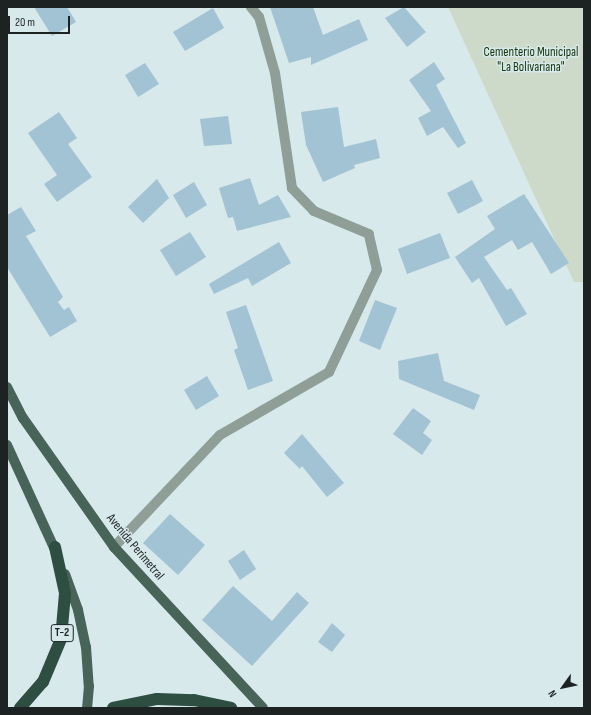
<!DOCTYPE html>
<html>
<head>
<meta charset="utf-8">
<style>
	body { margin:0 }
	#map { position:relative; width:591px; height:715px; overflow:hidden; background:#d7e9ea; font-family:"Sofia Sans Condensed",sans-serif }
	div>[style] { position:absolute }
	.green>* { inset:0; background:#cddac9 }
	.building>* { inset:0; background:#a1c3d3 }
	.minor>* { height:10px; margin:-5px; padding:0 5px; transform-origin:5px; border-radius:5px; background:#8f9e97 }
	.major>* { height:10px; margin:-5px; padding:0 5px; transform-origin:5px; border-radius:5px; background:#486358 }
	.highway>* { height:12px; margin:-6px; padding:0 6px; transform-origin:6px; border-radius:6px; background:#2e4e42 }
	span { translate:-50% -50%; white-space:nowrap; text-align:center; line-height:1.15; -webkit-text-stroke:3px #d7e9ea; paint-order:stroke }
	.shield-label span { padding:1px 3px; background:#d7e9ea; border:1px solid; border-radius:3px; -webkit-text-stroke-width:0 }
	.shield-label { font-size:12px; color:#1d2323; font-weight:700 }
	.park-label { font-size:13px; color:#16330b }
	.street-label { font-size:13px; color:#1d2323 }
	.frame { position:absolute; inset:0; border:8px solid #1d2323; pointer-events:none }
	.north { position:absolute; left:543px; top:667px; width:40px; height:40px; -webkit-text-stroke:3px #d7e9ea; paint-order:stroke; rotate:237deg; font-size:11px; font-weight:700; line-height:16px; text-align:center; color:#1d2323 }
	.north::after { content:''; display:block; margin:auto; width:14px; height:18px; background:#1d2323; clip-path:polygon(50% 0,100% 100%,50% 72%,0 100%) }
	.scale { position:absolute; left:8px; top:16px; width:62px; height:18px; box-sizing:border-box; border:2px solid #1d2323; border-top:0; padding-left:5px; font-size:12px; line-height:14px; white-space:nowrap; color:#1d2323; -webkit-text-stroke:3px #d7e9ea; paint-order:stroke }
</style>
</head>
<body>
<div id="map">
	<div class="green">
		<i style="clip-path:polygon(448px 7px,584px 7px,584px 282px,574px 282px)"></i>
	</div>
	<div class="building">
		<i style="clip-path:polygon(34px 7px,67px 7px,76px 22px,52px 36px)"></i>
		<i style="clip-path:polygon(270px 7px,313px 7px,323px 35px,359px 19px,368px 40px,311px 65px,311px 57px,289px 63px)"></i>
		<i style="clip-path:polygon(404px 7px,426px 32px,407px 47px,385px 18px)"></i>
		<i style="clip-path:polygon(213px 8px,224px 28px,185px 51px,173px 32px)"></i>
		<i style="clip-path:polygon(434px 62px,445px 79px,436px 85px,466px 143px,458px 148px,443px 127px,427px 136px,418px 118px,431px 111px,409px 80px)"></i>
		<i style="clip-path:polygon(145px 63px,159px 84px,138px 97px,125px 75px)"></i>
		<i style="clip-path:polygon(338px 107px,344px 147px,376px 139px,380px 158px,354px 165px,355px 168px,323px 182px,306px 145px,301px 112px)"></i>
		<i style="clip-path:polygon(59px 112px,77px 138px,68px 144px,92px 177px,57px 202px,44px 184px,57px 175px,28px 133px)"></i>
		<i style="clip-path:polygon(228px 116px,232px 144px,204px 146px,200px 119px)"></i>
		<i style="clip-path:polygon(250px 178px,259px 205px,278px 195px,291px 217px,237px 231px,233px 217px,228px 218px,219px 188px)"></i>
		<i style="clip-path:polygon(157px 179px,169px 198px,143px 223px,128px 207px)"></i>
		<i style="clip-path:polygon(472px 180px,483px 201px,458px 214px,447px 193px)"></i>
		<i style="clip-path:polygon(194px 182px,207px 205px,186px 218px,173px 195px)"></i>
		<i style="clip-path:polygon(524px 194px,569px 263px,551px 274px,532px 242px,518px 250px,512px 240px,484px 257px,507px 290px,511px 288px,527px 314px,506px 326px,479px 278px,472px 283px,455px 257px,495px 229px,487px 216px)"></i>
		<i style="clip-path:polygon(21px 207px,36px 231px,26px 236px,63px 297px,58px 302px,64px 310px,69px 307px,77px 321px,50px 337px,7px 267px,7px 215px)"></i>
		<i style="clip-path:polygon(190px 232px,206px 257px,176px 276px,160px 250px)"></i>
		<i style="clip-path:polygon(440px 233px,450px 258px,407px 274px,398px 249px)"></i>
		<i style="clip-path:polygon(279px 242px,291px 263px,252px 286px,248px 278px,214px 294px,209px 284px)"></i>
		<i style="clip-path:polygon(375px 300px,397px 308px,380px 350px,359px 341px)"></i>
		<i style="clip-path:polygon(246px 305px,273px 381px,248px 390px,234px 350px,238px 348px,226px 312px)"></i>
		<i style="clip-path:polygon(438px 353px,444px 381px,480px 395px,474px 410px,399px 379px,398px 361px)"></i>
		<i style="clip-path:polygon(207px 376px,219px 396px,196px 410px,184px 390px)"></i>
		<i style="clip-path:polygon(413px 408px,431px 421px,423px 433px,432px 440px,422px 455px,393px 434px)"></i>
		<i style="clip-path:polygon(302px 434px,344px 483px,327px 497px,302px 466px,300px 469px,284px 453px)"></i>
		<i style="clip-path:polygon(170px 514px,205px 545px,178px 575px,143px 543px)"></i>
		<i style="clip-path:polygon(244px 550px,256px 569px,240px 580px,228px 561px)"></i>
		<i style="clip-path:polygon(233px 586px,272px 621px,297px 592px,309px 603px,252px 666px,202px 620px)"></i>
		<i style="clip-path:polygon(332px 623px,345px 635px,332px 652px,318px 642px)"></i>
	</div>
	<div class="minor">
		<i style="left:114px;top:547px;width:154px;rotate:-46.6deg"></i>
		<i style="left:220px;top:435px;width:126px;rotate:-30deg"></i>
		<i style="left:329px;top:372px;width:113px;rotate:-64.8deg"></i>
		<i style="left:377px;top:270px;width:37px;rotate:-103deg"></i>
		<i style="left:369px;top:234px;width:60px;rotate:-157.3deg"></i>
		<i style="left:314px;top:211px;width:32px;rotate:-134deg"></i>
		<i style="left:292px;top:188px;width:116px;rotate:-98.4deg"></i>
		<i style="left:275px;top:73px;width:58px;rotate:-105.9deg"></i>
		<i style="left:259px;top:17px;width:13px;rotate:-129deg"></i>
	</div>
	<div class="major">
		<i style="left:7px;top:387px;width:35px;rotate:63deg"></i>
		<i style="left:23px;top:418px;width:158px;rotate:54.8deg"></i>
		<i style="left:114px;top:547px;width:219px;rotate:47.2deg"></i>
		<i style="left:7px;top:445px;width:120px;rotate:65.4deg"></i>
		<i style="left:65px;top:574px;width:38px;rotate:70deg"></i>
		<i style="left:78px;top:610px;width:38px;rotate:78deg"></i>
		<i style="left:86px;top:647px;width:39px;rotate:86deg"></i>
		<i style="left:89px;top:686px;width:22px;rotate:95deg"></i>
	</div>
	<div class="highway">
		<i style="left:20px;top:708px;width:35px;rotate:-49deg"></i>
		<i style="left:43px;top:682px;width:47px;rotate:-67.3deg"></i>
		<i style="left:61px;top:639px;width:46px;rotate:-85deg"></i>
		<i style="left:65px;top:593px;width:47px;rotate:-102.3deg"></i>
		<i style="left:113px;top:708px;width:45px;rotate:-11.6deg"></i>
		<i style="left:157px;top:699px;width:37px;rotate:2deg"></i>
		<i style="left:194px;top:700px;width:38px;rotate:12deg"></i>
	</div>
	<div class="shield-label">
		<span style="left:62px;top:633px">T-2</span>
	</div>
	<div class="park-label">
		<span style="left:531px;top:60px">Cementerio Municipal<br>"La Bolivariana"</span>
	</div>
	<div class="street-label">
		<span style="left:135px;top:547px;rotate:50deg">Avenida Perimetral</span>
	</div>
	<div class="frame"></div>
	<div class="north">N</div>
	<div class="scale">20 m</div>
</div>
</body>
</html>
